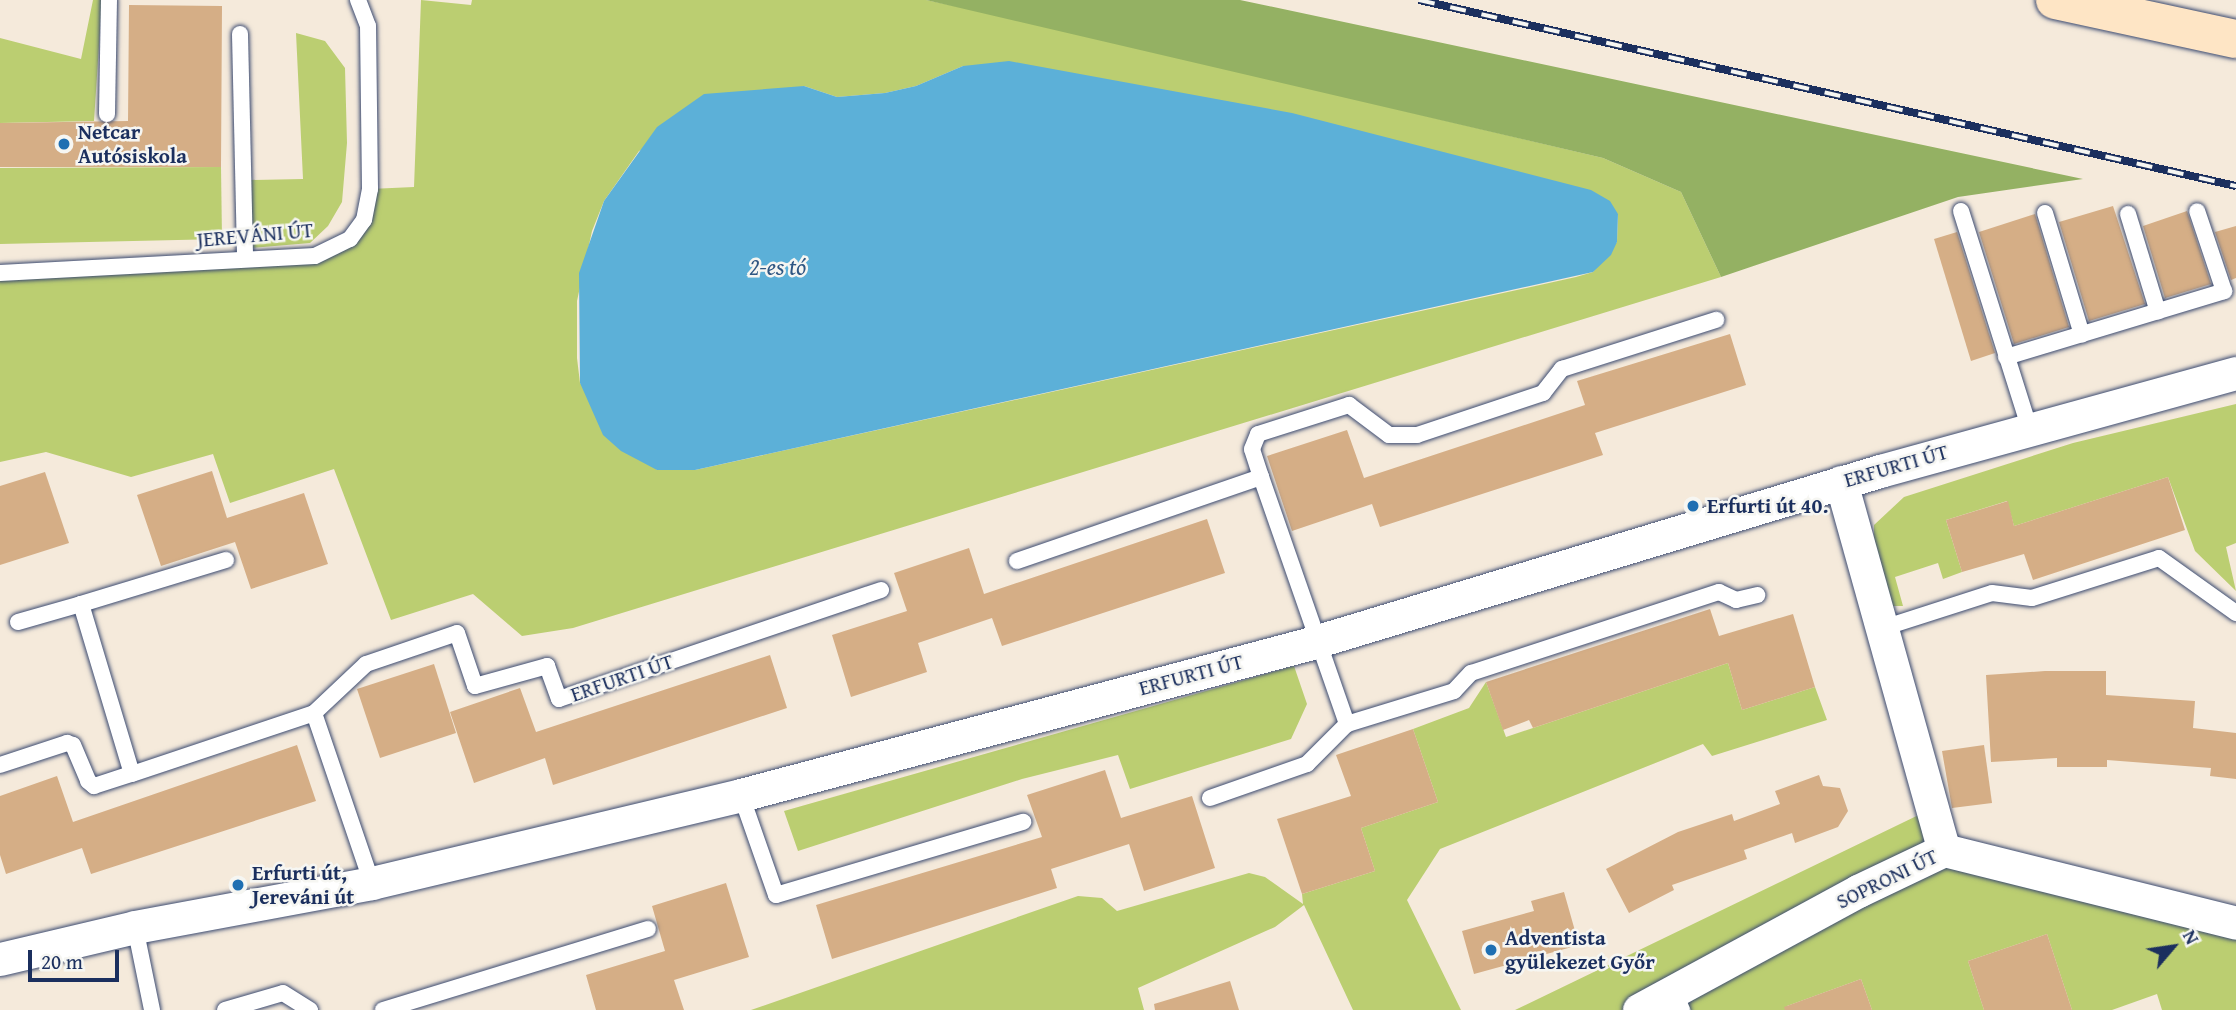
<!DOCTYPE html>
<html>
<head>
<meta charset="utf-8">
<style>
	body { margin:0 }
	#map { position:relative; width:2236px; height:1010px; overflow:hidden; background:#f5eadb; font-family:"Gentium Book Plus",serif }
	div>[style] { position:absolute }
	.green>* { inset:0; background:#bbce71 }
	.forest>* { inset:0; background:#94b163 }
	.water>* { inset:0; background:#5cb0d8 }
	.building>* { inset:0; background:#d5ae86 }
	.roads { filter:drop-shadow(0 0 2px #3c4b71) drop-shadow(0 0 2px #3c4b71) }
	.lane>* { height:16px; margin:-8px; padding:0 8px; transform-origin:8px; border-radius:8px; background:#fff }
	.street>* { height:33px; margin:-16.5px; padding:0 16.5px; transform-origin:16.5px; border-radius:16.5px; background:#fff }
	.secondary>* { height:38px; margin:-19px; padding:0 19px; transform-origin:19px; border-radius:19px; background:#fee5c5 }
	.rail>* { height:8px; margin-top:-4px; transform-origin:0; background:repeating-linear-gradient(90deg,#f6f6f2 0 16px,#1b2f5e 0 32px); box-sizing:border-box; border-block:2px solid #1b2f5e }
	.dots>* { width:19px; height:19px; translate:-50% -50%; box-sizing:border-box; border:4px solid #f6f6f2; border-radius:50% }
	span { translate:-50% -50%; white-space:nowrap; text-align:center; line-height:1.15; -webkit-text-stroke:5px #f6f6f2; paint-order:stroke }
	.poi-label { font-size:21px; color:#1b2f5e; font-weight:700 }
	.left { translate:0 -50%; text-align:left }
	.street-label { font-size:21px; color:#1b2f5e }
	.water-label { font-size:23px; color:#2e5683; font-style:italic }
	.north { position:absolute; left:2138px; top:912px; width:70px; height:70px; -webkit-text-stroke:5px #f6f6f2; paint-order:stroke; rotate:61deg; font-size:19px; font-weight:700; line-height:28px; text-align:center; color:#1b2f5e }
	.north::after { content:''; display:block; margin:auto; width:24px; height:32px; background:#1b2f5e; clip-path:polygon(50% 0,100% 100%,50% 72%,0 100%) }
	.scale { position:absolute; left:28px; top:950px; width:91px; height:32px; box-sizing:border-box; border:4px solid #1b2f5e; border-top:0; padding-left:9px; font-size:21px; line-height:24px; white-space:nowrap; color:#1b2f5e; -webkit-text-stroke:5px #f6f6f2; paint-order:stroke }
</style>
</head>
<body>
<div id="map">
	<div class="green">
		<i style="clip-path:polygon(93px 0,102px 0,94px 121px,0 123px,0 38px,81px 59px)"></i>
		<i style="clip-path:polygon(evenodd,421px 0,471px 5px,472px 0,926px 0,1021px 20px,1603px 158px,1681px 192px,1721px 277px,573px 628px,522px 636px,473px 594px,391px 620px,334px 469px,230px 503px,213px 454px,131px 477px,46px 452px,0 462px,0 273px,315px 256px,350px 239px,370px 189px,414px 187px,421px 0,963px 66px,1618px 214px,1617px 242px,1593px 272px,1576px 277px,695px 470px,657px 470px,580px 383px,577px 358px,577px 301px,592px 231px,604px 201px,639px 151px,804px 86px,837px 97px,885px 93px,916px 86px,963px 66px)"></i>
		<i style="clip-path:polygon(296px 33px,325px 41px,345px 68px,347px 143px,342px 202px,328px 226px,310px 243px,250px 248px,248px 180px,303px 179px)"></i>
		<i style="clip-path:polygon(221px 167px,222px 239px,0 244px,0 168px)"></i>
		<i style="clip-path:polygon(2236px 404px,2236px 543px,2226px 547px,2236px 591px,2195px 551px,2168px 477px,2014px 526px,2007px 501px,1946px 520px,1962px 572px,1943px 579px,1938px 563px,1895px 577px,1903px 606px,1890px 606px,1874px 554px,1874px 525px,1904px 497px,2073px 443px)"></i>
		<i style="clip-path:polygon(1728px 663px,1742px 710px,1815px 687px,1827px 720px,1712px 756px,1703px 744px,1440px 849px,1407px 900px,1461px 1010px,1353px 1010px,1304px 905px,1275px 927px,1138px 988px,1144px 1010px,751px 1010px,1078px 896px,1102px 898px,1117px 911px,1249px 873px,1265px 877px,1303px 904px,1302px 894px,1375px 871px,1361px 828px,1438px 802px,1413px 729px,1469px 708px,1486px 682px,1506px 737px)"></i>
		<i style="clip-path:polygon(1294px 666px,1307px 704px,1291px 739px,1130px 789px,1118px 755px,1022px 779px,798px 851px,784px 811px)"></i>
		<i style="clip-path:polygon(1931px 809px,1944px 850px,2236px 923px,2236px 1010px,2162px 1010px,2157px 994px,2112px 1010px,2072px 1010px,2047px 934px,1968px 961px,1984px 1010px,1872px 1010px,1861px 979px,1787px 1006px,1788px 1010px,1515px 1010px)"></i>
	</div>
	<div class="forest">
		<i style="clip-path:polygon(926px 0,1240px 0,2083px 179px,1958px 197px,1721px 277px,1681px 192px,1603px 158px)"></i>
	</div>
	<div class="water">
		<i style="clip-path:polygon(1009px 61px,1292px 113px,1591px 190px,1610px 201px,1618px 214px,1617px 242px,1611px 255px,1593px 272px,695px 470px,657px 470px,621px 451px,603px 435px,580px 383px,579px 273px,604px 201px,657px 127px,704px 94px,804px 86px,837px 97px,885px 93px,916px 86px,963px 66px)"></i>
	</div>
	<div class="building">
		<i style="clip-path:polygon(129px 5px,222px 6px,221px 167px,0 167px,0 123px,128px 121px)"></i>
		<i style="clip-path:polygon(2113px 206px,2145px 304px,2089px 321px,2059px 222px)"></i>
		<i style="clip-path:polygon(2187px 211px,2211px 284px,2165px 298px,2143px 226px)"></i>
		<i style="clip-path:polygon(2035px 214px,2069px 327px,2014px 344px,1979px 232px)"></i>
		<i style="clip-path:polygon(2236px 226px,2236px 278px,2231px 280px,2215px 232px)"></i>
		<i style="clip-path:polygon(1957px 232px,1995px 353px,1971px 361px,1934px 239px)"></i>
		<i style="clip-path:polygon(1730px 334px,1746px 385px,1595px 433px,1603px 455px,1380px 527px,1372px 504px,1292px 531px,1267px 456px,1347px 430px,1364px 478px,1585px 405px,1577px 381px)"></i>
		<i style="clip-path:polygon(212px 471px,227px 518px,304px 493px,328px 564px,251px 589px,235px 542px,161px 566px,137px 495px)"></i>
		<i style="clip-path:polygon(45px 472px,69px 543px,0 565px,0 486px)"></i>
		<i style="clip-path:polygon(2168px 477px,2185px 530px,2033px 580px,2024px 554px,1962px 572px,1946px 520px,2008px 501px,2014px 526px)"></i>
		<i style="clip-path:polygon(1207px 519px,1225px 573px,1002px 646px,992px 618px,918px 643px,927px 672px,851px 697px,832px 635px,907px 611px,894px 573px,969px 548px,984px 594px)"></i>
		<i style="clip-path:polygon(1710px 609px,1719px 636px,1793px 614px,1815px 687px,1742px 710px,1728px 663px,1533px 728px,1529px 720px,1503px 730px,1486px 682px)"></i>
		<i style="clip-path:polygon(770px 655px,787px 708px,553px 785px,545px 758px,474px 783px,450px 712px,520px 688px,536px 732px)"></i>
		<i style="clip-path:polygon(434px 664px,456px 733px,380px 758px,357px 689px)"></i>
		<i style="clip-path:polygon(2045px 671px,2106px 671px,2106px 695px,2195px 701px,2193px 728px,2236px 733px,2236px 779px,2210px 776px,2211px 768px,2107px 760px,2107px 767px,2057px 767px,2057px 758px,1991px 762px,1986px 675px)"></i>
		<i style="clip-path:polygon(1413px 729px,1438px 802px,1361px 828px,1375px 871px,1302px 894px,1277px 819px,1351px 796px,1336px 755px)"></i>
		<i style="clip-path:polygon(297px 745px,316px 801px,91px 874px,82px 848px,6px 874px,0 855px,0 796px,57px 776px,73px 822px)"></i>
		<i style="clip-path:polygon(1984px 745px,1992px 803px,1952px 808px,1942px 751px)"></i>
		<i style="clip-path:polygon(1105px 770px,1121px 818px,1192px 796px,1215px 868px,1144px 891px,1129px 844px,1051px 869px,1057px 888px,832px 959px,816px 905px,1042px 837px,1027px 795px)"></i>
		<i style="clip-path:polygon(1819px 775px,1823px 786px,1840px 788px,1848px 811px,1838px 827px,1795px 843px,1792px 833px,1744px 850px,1747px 859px,1672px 885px,1674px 890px,1629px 913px,1606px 869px,1678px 832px,1732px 814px,1734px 821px,1780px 804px,1775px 791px)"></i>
		<i style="clip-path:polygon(726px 883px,749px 957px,674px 980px,684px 1010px,596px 1010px,586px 975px,665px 951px,652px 906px)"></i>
		<i style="clip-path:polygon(1564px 892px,1579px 945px,1474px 974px,1462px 931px,1534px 911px,1531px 901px)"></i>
		<i style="clip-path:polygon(2047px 934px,2072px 1010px,1984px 1010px,1968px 961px)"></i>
		<i style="clip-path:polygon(1861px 979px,1872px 1010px,1785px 1010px,1784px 1007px)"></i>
		<i style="clip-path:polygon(1230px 981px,1239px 1010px,1155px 1010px,1154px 1004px)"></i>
	</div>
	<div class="roads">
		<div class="lane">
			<i style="left:240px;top:34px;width:225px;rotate:88.7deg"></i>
			<i style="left:107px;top:114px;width:114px;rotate:-89deg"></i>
			<i style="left:1961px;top:211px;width:226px;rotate:72.5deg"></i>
			<i style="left:2045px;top:213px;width:127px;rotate:73.1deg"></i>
			<i style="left:2128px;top:214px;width:102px;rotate:73deg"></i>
			<i style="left:0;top:273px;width:315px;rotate:-3.1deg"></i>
			<i style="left:315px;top:256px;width:39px;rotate:-26deg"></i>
			<i style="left:350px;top:239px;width:24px;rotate:-54deg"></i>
			<i style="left:364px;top:220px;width:32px;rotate:-79deg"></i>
			<i style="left:370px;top:189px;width:163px;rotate:-90.7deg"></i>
			<i style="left:368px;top:26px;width:28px;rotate:-111deg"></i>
			<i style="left:2006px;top:357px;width:228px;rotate:-16.8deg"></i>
			<i style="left:2224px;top:291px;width:84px;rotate:-108.6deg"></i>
			<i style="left:1261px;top:477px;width:29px;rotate:-108deg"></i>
			<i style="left:1252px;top:449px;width:16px;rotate:-68deg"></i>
			<i style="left:1258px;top:434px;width:96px;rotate:-17.7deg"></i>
			<i style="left:1349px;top:405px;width:50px;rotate:36.9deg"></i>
			<i style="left:1389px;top:435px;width:28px"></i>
			<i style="left:1417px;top:435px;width:133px;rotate:-18.4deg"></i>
			<i style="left:1543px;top:393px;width:31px;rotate:-52deg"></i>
			<i style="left:1562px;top:369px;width:162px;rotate:-17.7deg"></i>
			<i style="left:226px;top:560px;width:152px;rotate:163.1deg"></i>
			<i style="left:81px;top:604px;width:177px;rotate:73.3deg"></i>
			<i style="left:132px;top:774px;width:192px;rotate:-18.5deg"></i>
			<i style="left:314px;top:713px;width:180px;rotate:71.2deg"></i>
			<i style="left:1017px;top:561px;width:258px;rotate:-19deg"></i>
			<i style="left:1261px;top:477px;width:262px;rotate:70.8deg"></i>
			<i style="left:1347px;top:724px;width:112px;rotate:-17.1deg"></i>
			<i style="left:1454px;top:691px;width:25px;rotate:-47deg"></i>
			<i style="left:1471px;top:673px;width:261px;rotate:-18.1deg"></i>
			<i style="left:1719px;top:592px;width:19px;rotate:25deg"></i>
			<i style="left:1736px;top:600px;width:22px;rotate:-13deg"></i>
			<i style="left:18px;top:622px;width:66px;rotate:-15.9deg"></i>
			<i style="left:1883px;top:628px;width:114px;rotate:-17.8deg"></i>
			<i style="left:1992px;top:593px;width:40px;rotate:7.1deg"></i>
			<i style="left:2032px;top:598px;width:133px;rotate:-17.5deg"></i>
			<i style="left:2159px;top:558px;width:95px;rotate:35.5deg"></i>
			<i style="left:314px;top:713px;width:71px;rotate:-43.3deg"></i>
			<i style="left:366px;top:664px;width:96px;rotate:-18.8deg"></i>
			<i style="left:457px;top:633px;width:56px;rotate:71.2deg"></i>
			<i style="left:475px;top:686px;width:75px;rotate:-15.5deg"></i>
			<i style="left:547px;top:666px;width:35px;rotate:70deg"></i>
			<i style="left:559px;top:699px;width:340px;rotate:-18.7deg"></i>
			<i style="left:0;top:765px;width:71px;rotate:-18.2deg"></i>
			<i style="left:67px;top:743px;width:6px;rotate:18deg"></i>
			<i style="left:73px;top:745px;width:39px;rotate:67deg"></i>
			<i style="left:88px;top:781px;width:8px;rotate:40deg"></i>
			<i style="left:94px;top:786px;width:40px;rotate:-18deg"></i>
			<i style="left:741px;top:795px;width:106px;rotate:70.7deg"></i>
			<i style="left:776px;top:895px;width:258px;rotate:-16.5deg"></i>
			<i style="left:1210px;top:798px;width:103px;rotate:-19.3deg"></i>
			<i style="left:1307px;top:764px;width:57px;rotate:-45deg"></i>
			<i style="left:135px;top:927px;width:85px;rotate:78.4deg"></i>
			<i style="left:1674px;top:991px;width:21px;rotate:67deg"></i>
			<i style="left:225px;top:1010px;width:60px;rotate:-16.3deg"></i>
			<i style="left:283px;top:993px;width:32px;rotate:32deg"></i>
			<i style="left:383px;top:1010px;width:277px;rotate:-17deg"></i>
		</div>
		<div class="street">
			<i style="left:1841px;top:482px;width:382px;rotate:74.4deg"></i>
			<i style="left:0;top:959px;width:139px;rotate:-13.3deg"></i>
			<i style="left:135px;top:927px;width:241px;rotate:-10.5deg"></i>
			<i style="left:372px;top:883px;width:379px;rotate:-13.4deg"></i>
			<i style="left:741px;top:795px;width:587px;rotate:-14.91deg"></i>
			<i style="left:1308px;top:644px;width:598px;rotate:-16.83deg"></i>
			<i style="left:1880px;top:471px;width:369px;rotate:-15.4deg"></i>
			<i style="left:1639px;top:1010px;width:249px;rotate:-28.5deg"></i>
			<i style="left:1858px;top:891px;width:95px;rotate:-25.5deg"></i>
			<i style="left:1944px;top:850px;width:301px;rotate:14deg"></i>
		</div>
		<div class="secondary">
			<i style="left:2055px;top:0;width:185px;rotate:12.2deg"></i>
		</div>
	</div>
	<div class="rail">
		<i style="left:1419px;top:0;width:838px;rotate:12.83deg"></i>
	</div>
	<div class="dots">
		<i style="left:64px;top:144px;background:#1f6fb2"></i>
		<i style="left:1693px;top:506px;background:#1f6fb2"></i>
		<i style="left:238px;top:885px;background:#1f6fb2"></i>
		<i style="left:1491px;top:950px;background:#1f6fb2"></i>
	</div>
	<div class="poi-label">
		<span class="left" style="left:78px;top:144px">Netcar<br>Autósiskola</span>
		<span class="left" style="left:1707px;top:506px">Erfurti út 40.</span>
		<span class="left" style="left:252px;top:885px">Erfurti út,<br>Jereváni út</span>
		<span class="left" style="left:1505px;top:950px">Adventista<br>gyülekezet Győr</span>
	</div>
	<div class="street-label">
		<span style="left:255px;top:235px;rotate:-5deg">JEREVÁNI ÚT</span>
		<span style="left:1896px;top:466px;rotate:-16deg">ERFURTI ÚT</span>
		<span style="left:1191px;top:675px;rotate:-15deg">ERFURTI ÚT</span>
		<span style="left:622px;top:678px;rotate:-19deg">ERFURTI ÚT</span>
		<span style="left:1887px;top:879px;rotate:-26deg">SOPRONI ÚT</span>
	</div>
	<div class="water-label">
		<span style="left:778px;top:267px">2-es tó</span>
	</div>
	<div class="north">N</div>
	<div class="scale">20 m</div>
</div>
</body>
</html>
